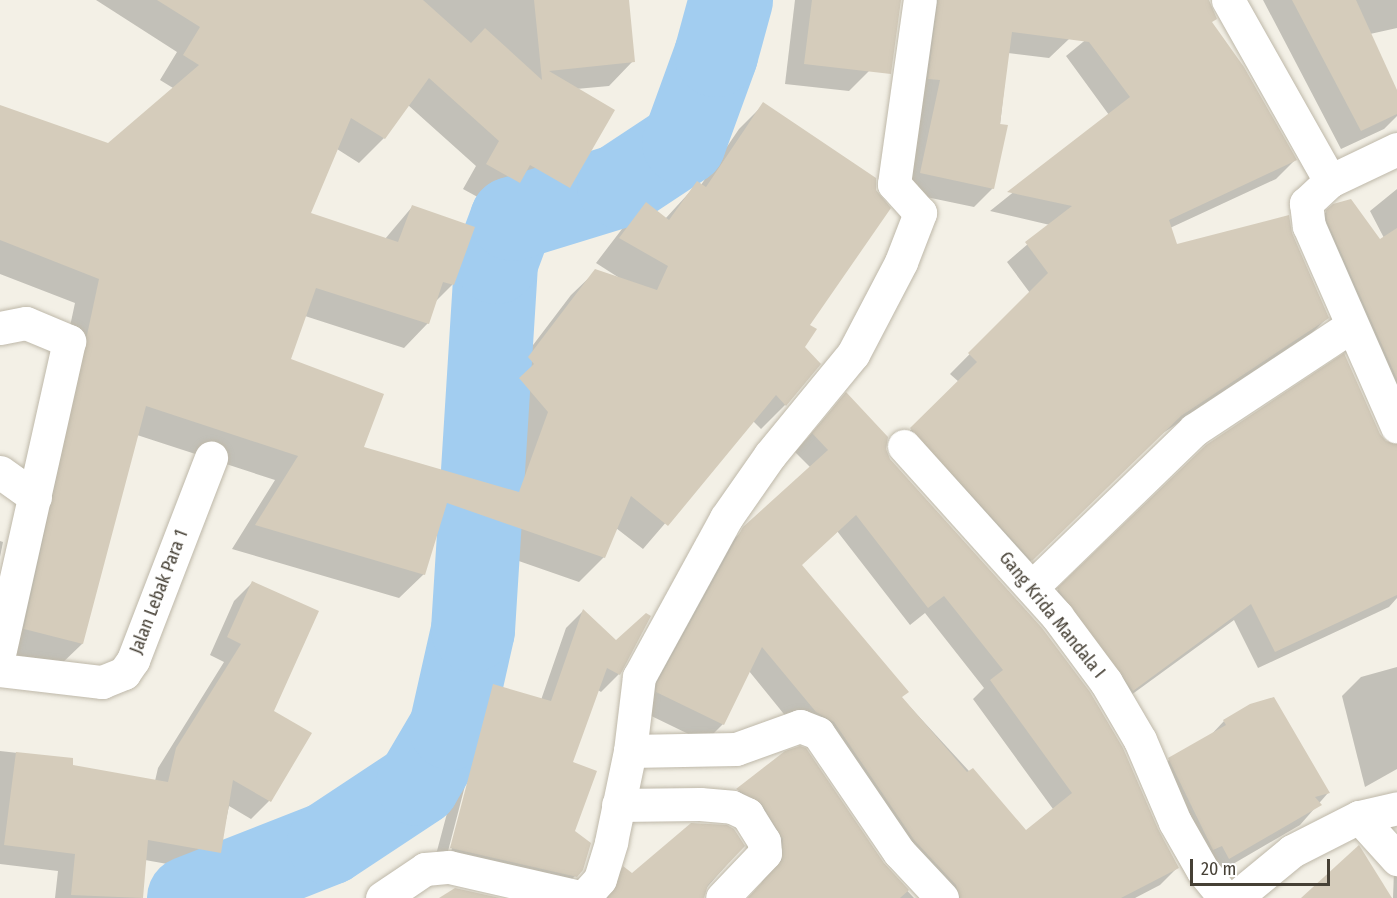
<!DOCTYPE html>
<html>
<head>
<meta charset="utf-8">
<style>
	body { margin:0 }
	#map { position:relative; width:1397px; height:898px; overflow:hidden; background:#f3f0e6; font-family:"Fira Sans Condensed",sans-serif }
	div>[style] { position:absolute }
	.shadow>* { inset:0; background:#0003 }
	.river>* { height:84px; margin:-42px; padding:0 42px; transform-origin:42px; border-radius:42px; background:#a2cdf0 }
	.building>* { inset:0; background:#d5ccbb }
	.roads { filter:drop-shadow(0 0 2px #beb8a9) drop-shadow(0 0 2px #beb8a9) }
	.street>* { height:33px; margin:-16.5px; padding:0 16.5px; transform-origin:16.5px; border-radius:16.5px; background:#fff }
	span { translate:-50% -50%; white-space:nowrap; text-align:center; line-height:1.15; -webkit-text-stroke:5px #fff; paint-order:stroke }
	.street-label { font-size:18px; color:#464035 }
	.scale { position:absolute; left:1190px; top:859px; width:140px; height:27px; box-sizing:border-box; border:3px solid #464035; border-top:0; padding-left:8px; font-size:18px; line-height:21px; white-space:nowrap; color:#464035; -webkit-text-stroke:4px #fff; paint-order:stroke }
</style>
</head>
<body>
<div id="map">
	<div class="shadow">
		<i style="clip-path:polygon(96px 0,627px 0,633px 61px,609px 86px,576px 89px,569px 187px,545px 211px,509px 191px,494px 206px,463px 189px,476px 166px,408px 105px,384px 138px,359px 163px,337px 149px,309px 214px,385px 239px,412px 207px,473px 228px,452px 285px,435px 302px,428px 323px,404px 348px,305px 316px,289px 360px,362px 448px,506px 490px,524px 438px,495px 404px,510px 389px,505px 382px,571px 295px,596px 271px,621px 279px,596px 263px,622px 229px,646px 204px,665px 219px,698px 183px,701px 185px,739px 129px,764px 104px,808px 325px,785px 405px,761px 429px,753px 421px,643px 549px,616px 528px,604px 557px,579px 582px,436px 532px,424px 574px,399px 598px,232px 549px,275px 480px,137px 435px,82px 644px,57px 668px,0 653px,75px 303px,0 274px,0 107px,109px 145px,173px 88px,160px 80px,177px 52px)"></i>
		<i style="clip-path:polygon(795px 0,877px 0,869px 71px,849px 91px,785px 84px)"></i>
		<i style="clip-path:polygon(932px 0,1074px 0,1069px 39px,1049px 58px,1008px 53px,993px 188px,974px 207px,907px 193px)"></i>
		<i style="clip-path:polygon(1134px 0,1203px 0,1211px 23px,1295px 160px,1276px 179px,1170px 228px,1177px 246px,1290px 234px,1327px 318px,1308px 337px,1160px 435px,1012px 579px,892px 449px,959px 382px,950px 374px,1030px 293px,1007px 262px,1050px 225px,990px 211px,1109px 115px,1066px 56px)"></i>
		<i style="clip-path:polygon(1263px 0,1397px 0,1397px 28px,1370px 34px,1397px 94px,1397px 116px,1384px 129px,1341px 149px)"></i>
		<i style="clip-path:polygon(1397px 189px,1397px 507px,1393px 441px,1305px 233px,1327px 211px,1380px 241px,1384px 238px,1370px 211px)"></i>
		<i style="clip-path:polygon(evenodd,846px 394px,889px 459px,1156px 830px,1178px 867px,1160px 885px,1135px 898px,933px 898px,749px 671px,723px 724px,705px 742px,639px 710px,725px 547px,811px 468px,795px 452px,846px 394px,837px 531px,910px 625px,925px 613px,984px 688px,973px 699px,1053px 809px,1025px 832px,901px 697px,800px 565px,837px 531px)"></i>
		<i style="clip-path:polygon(0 541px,3px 542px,0 557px)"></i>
		<i style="clip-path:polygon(1397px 558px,1397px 598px,1389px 607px,1258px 668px,1234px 620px,1116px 706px,1042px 606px,1058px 590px)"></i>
		<i style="clip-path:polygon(252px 583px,272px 712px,310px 734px,269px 801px,251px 819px,229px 806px,219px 852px,201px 870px,145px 860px,141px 898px,55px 898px,58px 871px,0 864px,0 751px,72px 759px,71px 766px,155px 781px,158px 768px,224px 662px,210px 655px,234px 601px)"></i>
		<i style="clip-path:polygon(evenodd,583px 611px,619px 674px,601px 692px,598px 690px,571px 763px,575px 876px,557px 894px,433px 866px,476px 704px,494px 686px,541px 700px,566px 628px,583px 611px,486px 705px,489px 705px,450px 856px,447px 855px,486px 705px)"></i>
		<i style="clip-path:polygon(1397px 667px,1397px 769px,1365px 787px,1342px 696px,1361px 677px)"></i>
		<i style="clip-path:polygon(1224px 721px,1328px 793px,1300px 825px,1209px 878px,1149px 779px,1169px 760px,1208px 738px)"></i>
		<i style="clip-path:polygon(786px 753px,882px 864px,914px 898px,748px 898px,761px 885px,766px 871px,763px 850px,719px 807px)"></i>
		<i style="clip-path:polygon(743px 846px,702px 893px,704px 898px,601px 898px,606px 886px,623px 868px,632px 874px)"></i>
		<i style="clip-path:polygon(1397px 867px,1397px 898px,1393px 898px,1394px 871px)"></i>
	</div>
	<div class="river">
		<i style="left:189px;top:898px;width:150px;rotate:-21.4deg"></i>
		<i style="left:329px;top:843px;width:107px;rotate:-33.5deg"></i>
		<i style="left:418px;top:784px;width:65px;rotate:-59.5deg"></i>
		<i style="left:451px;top:728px;width:100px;rotate:-77.3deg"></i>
		<i style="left:473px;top:630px;width:369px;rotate:-86.4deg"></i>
		<i style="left:496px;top:262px;width:46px;rotate:-69.6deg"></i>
		<i style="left:512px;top:219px;width:112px;rotate:-17.1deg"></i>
		<i style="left:619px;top:186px;width:78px;rotate:-33.5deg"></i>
		<i style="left:684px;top:143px;width:94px;rotate:-70deg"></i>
		<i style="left:716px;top:55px;width:57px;rotate:-74.7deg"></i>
	</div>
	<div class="building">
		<i style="clip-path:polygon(157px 0,423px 0,471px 43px,485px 28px,542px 80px,534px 0,629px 0,635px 62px,549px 71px,615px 110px,570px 188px,530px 165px,520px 183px,486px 164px,499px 141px,429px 78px,385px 139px,351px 118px,311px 213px,398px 242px,412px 205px,475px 227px,454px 285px,443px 282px,429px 324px,316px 288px,291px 359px,384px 394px,364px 447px,519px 492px,548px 412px,519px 378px,534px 364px,528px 357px,595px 269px,657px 290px,668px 266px,619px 238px,646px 202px,669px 220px,697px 181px,706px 187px,763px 102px,876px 178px,876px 190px,891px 208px,810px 325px,817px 329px,805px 347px,821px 364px,786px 406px,776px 395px,668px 526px,631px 496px,605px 558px,447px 503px,425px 575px,255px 525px,298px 456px,146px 406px,83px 644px,24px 629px,99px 279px,0 240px,0 105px,108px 143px,199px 65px,183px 55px,200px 27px)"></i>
		<i style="clip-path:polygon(812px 0,901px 0,891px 74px,804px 64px)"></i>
		<i style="clip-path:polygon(938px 0,1209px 0,1217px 19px,1212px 22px,1244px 67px,1297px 160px,1169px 220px,1177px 244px,1289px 215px,1292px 233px,1329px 318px,1181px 416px,1032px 561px,910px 428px,977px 362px,968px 353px,1048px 273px,1025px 242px,1072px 206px,1007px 192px,1130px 97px,1089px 42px,1012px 32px,1000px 124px,1008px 125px,994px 189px,920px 173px,940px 80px,928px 79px)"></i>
		<i style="clip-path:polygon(1292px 0,1356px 0,1397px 90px,1397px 114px,1361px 131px)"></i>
		<i style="clip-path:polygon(1351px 199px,1380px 239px,1397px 228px,1397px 379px,1327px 221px,1326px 210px,1333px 204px)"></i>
		<i style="clip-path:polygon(1344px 353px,1380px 434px,1386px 441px,1397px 444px,1397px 595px,1275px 652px,1251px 604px,1133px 691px,1057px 588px,1206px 445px)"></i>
		<i style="clip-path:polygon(evenodd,846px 392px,888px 437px,886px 449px,890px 459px,1042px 628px,1090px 692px,1123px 748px,1158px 829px,1179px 868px,1121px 898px,960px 898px,956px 885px,914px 840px,834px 722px,816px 712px,762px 647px,724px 725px,656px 692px,657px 683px,743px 527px,828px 450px,812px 433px,846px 392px,856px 515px,928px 608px,944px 596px,1003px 670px,990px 680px,1072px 793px,1026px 830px,973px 768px,967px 772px,902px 697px,909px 692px,802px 565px,856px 515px)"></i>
		<i style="clip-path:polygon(252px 581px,319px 611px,274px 711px,312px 733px,271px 802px,233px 780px,221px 853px,148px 840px,143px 898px,71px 895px,75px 854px,4px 845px,16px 752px,73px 758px,73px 765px,168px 782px,176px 748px,241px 644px,227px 637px)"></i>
		<i style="clip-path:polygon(583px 609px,616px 640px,646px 613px,651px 616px,620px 675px,607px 668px,573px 762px,597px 771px,575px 831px,591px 843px,583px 870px,577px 877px,450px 848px,493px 684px,551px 701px)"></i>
		<i style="clip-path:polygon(1274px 697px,1330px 793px,1315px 797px,1322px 805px,1229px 859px,1222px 846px,1213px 850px,1168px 758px,1226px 725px,1223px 720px,1250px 704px)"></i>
		<i style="clip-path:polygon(800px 746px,806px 748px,884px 863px,909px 890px,900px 898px,748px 898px,782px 860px,783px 839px,762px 804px,736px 789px,785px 751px)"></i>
		<i style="clip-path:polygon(691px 823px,727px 825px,734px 829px,745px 846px,708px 885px,704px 898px,608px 898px,623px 866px,632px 873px)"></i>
		<i style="clip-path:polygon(1359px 845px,1392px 898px,1301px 898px)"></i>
		<i style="clip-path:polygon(455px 888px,500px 898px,439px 898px)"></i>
	</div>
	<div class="roads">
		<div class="street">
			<i style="left:1228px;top:0;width:208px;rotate:60.6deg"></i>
			<i style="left:1397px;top:149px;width:74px;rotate:154.5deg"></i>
			<i style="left:1330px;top:181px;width:33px;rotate:137deg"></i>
			<i style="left:1306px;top:203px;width:23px;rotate:83deg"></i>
			<i style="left:1309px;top:226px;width:219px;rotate:66.3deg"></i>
			<i style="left:0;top:328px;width:26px;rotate:-11deg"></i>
			<i style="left:26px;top:323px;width:47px;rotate:22.7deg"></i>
			<i style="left:69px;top:341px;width:317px;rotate:102.6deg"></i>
			<i style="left:904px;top:446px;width:229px;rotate:48deg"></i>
			<i style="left:1057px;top:616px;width:82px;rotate:53.4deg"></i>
			<i style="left:1106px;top:682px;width:67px;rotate:59.6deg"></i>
			<i style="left:1140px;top:740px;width:89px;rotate:66.9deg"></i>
			<i style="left:1175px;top:822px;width:56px;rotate:60.3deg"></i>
			<i style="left:1203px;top:871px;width:35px;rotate:51deg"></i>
			<i style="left:0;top:472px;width:43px;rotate:35.5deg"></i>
			<i style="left:1032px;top:587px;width:226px;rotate:-44.1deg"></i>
			<i style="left:1194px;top:430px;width:188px;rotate:-33.5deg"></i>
			<i style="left:0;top:670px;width:103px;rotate:6.7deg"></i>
			<i style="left:102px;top:682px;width:24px;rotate:-22deg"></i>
			<i style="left:124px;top:673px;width:16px;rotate:-55deg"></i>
			<i style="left:133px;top:660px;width:217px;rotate:-68.9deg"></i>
			<i style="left:630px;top:751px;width:106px;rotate:-1.1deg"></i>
			<i style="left:736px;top:749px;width:68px;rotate:-19.8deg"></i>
			<i style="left:800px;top:726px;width:19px;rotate:21deg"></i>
			<i style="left:818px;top:733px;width:144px;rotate:55.8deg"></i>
			<i style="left:899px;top:852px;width:63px;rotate:46.9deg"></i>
			<i style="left:618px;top:805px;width:82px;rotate:-0.7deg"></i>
			<i style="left:700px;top:804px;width:32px;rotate:5deg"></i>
			<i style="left:732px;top:807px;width:17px;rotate:25deg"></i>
			<i style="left:747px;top:814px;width:32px;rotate:58deg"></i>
			<i style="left:764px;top:841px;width:12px;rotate:85deg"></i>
			<i style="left:765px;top:853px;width:62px;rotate:133.7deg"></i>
			<i style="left:1359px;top:817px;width:57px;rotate:47.9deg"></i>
			<i style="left:382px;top:898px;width:52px;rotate:-34deg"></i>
			<i style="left:425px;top:869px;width:24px;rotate:-5deg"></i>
			<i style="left:449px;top:867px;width:139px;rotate:12.9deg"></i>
			<i style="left:583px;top:898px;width:25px;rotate:-48deg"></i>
			<i style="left:600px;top:879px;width:39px;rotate:-73deg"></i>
			<i style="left:611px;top:842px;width:93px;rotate:-78.2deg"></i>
			<i style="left:630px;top:751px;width:75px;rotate:-83.1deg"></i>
			<i style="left:639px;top:677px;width:181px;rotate:-61.3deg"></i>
			<i style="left:726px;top:518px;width:77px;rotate:-55.1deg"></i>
			<i style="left:770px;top:455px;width:131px;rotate:-50.6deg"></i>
			<i style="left:853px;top:354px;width:104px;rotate:-62.4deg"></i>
			<i style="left:901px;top:262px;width:53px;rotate:-68.8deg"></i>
			<i style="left:920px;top:213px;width:39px;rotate:-132deg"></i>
			<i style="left:894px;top:184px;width:186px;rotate:-82deg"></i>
			<i style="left:1235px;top:898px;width:74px;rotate:-39.5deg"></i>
			<i style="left:1292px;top:851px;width:75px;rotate:-26.9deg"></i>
			<i style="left:1359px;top:817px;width:39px;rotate:-13deg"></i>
		</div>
	</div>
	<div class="street-label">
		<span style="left:159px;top:592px;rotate:-69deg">Jalan Lebak Para 1</span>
		<span style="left:1052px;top:615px;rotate:51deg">Gang Krida Mandala I</span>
	</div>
	<div class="scale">20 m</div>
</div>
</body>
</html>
